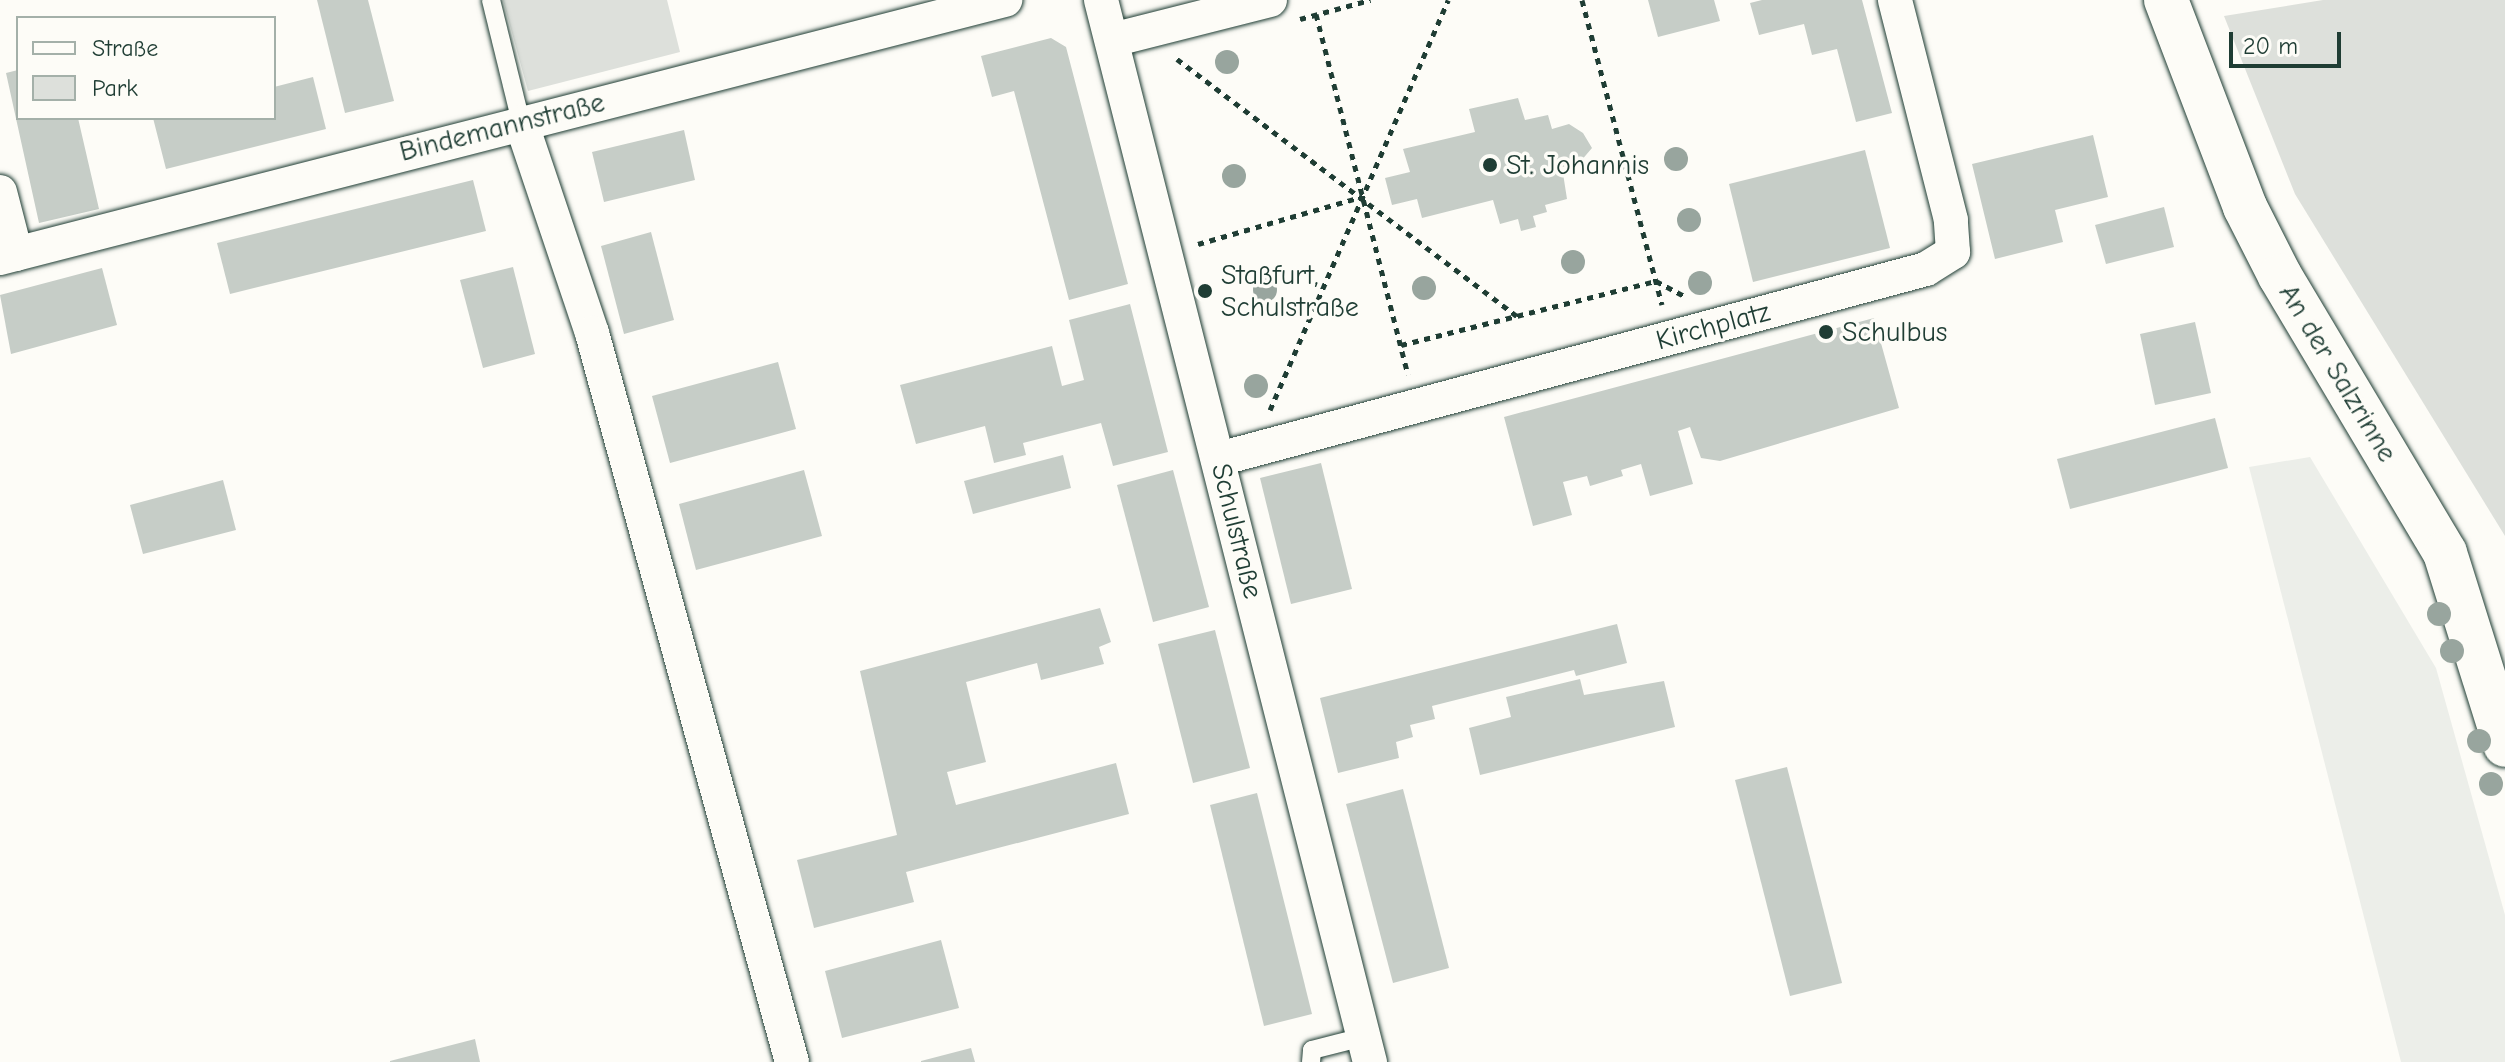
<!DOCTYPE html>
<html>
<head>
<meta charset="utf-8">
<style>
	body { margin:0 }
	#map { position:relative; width:2505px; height:1062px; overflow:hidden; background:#fdfcf7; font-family:"Comic Neue",sans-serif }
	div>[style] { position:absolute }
	.built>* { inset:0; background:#eceee9 }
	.green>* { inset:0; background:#dde0db }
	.building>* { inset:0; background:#c6cdc7 }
	.path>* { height:5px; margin-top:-2.5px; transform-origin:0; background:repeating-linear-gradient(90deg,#1f3d34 0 6px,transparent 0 12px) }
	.roads { filter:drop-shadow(0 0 2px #1f3d34) drop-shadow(0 0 2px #1f3d34) }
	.lane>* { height:18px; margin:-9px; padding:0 9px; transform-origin:9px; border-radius:9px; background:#fdfcf7 }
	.street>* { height:34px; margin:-17px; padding:0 17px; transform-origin:17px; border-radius:17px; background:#fdfcf7 }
	.secondary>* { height:44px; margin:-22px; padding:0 22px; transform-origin:22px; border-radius:22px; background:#fdfcf7 }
	.trees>* { width:24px; height:24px; margin:-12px; border-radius:50%; background:#98a59e }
	.dots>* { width:22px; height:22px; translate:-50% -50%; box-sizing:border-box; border:4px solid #fdfcf7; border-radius:50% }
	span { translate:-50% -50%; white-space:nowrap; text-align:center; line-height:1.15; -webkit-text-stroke:7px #fdfcf7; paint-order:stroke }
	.street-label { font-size:28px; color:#1f3d34 }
	.poi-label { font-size:28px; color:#1f3d34 }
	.left { translate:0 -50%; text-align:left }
	.legend { position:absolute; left:16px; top:16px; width:260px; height:104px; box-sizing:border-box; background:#fdfcf7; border:2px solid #a4b0a9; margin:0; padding:10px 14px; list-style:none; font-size:24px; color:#1f3d34 }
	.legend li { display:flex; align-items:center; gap:16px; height:40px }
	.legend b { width:40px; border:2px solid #a4b0a9 }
	.scale { position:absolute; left:2229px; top:32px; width:112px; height:36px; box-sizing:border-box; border:4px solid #1f3d34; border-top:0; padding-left:10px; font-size:24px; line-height:28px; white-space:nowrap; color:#1f3d34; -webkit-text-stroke:6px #fdfcf7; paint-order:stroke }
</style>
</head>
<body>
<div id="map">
	<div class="built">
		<i style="clip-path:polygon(2310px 457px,2436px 668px,2505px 915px,2505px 1062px,2401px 1062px,2249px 467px)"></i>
	</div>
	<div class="green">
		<i style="clip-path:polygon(503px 0,667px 0,680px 52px,528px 91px)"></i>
		<i style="clip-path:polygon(2323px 0,2505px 0,2505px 536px,2295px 194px,2224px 16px)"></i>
	</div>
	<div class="building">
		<i style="clip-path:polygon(317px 0,368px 0,394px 101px,345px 113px)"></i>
		<i style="clip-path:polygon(1648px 0,1714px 0,1720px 21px,1658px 37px)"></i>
		<i style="clip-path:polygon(1762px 0,1862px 0,1892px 113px,1856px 122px,1837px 49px,1812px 55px,1804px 24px,1759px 35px,1750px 3px)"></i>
		<i style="clip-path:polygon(1051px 38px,1066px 47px,1128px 284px,1069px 300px,1014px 91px,992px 97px,981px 56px)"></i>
		<i style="clip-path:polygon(18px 70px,18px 118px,78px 118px,99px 209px,39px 223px,6px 73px)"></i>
		<i style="clip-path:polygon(313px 77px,326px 129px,166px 169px,153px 118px,274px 118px,274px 87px)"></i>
		<i style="clip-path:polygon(1518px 98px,1525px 120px,1548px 115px,1552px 129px,1569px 124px,1583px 133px,1592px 148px,1580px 162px,1584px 171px,1577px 164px,1562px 167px,1567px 199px,1545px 205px,1547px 212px,1533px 216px,1536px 227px,1521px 231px,1518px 219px,1500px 224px,1493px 200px,1422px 218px,1417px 199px,1392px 205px,1385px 178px,1410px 172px,1403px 149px,1475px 132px,1469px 109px)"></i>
		<i style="clip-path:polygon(684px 130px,695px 180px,604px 202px,592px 152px)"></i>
		<i style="clip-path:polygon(2093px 135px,2108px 197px,2055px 210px,2063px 242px,1995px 259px,1972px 164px)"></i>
		<i style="clip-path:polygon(1865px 150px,1890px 248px,1753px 282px,1729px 184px)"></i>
		<i style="clip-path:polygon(473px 180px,486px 231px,230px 294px,217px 243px)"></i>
		<i style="clip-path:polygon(2164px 207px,2174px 247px,2106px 264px,2095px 225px)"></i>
		<i style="clip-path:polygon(651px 232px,674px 320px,624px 334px,601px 246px)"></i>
		<i style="clip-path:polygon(513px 267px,535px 354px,483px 368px,460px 280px)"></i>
		<i style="clip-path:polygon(102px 268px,117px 325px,11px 354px,0 295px)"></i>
		<i style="clip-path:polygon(1130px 304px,1168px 452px,1113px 466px,1101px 423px,1023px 443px,1026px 455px,994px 463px,985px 426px,916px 444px,900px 385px,1052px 346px,1062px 386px,1084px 380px,1069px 320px)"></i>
		<i style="clip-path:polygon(1874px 318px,1899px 408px,1720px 461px,1701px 458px,1690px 427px,1678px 431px,1693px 484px,1650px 496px,1641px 464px,1621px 470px,1623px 476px,1590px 486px,1587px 476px,1563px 482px,1572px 515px,1533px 526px,1504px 417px)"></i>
		<i style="clip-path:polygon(2195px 322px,2211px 393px,2155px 405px,2140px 334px)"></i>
		<i style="clip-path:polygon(778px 362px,796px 429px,670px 463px,652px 396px)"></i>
		<i style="clip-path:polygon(2215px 418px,2228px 468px,2070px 509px,2057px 459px)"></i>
		<i style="clip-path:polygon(1063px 455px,1071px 488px,973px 514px,964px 481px)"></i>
		<i style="clip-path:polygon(1321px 463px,1352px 589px,1291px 604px,1260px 478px)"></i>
		<i style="clip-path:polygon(804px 470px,822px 536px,696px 570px,679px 504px)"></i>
		<i style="clip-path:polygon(1173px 470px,1209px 607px,1153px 622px,1117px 485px)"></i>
		<i style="clip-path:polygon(223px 480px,236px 530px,143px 554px,130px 505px)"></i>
		<i style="clip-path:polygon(1100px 608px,1111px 642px,1099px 647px,1104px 664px,1041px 680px,1037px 663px,966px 682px,986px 762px,947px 772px,956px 805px,1116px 763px,1129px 814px,906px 872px,914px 902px,814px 928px,797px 860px,897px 835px,860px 671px)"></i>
		<i style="clip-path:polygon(1617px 624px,1627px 663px,1576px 676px,1574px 670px,1432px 706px,1435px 719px,1410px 725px,1413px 737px,1396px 742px,1399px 758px,1338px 773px,1320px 698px)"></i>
		<i style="clip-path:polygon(1215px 630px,1250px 768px,1193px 783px,1158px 644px)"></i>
		<i style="clip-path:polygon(1580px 679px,1584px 695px,1664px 681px,1675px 727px,1480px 775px,1469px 728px,1511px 717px,1506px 697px)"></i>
		<i style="clip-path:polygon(1787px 767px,1842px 983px,1790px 996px,1735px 780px)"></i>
		<i style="clip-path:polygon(1403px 789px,1449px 968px,1393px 983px,1346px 804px)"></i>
		<i style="clip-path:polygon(1257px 793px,1312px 1014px,1264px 1026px,1210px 805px)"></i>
		<i style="clip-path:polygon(941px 940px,959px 1008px,842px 1038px,825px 971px)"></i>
		<i style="clip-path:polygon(475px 1039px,480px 1062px,390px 1062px,390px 1061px)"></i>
		<i style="clip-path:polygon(971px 1048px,975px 1062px,921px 1062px,921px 1061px)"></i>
	</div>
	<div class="path">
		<i style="left:1582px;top:0;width:315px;rotate:75.3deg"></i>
		<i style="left:1316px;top:14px;width:372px;rotate:75.7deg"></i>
		<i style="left:1300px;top:19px;width:73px;rotate:-15.2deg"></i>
		<i style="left:1177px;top:59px;width:426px;rotate:37.1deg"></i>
		<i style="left:1198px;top:244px;width:170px;rotate:-16.1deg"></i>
		<i style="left:1401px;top:345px;width:263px;rotate:-14.1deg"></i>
		<i style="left:1656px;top:281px;width:32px;rotate:28deg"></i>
		<i style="left:1270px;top:410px;width:447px;rotate:-66.5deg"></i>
	</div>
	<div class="roads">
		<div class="lane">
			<i style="left:491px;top:0;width:126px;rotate:76.2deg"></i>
			<i style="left:1311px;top:1062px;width:12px;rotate:-85deg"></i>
			<i style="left:1312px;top:1050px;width:53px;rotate:-14.3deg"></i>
		</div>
		<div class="street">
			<i style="left:1101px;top:0;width:1096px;rotate:75.79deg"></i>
			<i style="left:1112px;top:40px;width:163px;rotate:-14.2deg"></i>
			<i style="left:521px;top:122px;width:223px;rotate:71.4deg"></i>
			<i style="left:592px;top:333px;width:756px;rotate:74.66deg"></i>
			<i style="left:0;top:192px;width:64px;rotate:75.5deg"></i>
			<i style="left:0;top:258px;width:1038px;rotate:-14.4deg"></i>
			<i style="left:1219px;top:459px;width:732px;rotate:-15.04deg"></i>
			<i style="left:1926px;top:269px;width:32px;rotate:-32deg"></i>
			<i style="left:1953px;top:252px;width:32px;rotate:-94deg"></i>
			<i style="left:1951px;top:220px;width:227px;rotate:-104.3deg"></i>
		</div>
		<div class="secondary">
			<i style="left:2166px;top:0;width:222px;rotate:69.1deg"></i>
			<i style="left:2245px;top:207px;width:77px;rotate:63.1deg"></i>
			<i style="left:2280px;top:276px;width:322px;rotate:59.2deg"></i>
			<i style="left:2445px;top:553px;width:201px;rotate:72.6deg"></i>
		</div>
	</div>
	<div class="trees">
		<i style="left:1227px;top:62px"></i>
		<i style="left:1676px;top:159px"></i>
		<i style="left:1234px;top:176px"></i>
		<i style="left:1689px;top:220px"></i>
		<i style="left:1573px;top:262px"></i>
		<i style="left:1700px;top:283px"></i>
		<i style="left:1424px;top:288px"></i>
		<i style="left:1265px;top:290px"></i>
		<i style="left:1256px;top:386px"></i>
		<i style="left:2439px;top:614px"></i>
		<i style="left:2452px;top:651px"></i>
		<i style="left:2479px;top:741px"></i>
		<i style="left:2491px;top:784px"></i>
	</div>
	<div class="dots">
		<i style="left:1490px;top:165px;background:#1f3d34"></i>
		<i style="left:1205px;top:291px;background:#1f3d34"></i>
		<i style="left:1826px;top:332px;background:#1f3d34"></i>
	</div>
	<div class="street-label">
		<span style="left:502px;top:127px;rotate:-14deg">Bindemannstraße</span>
		<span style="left:1713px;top:326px;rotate:-15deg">Kirchplatz</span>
		<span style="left:2338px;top:373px;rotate:59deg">An der Salzrinne</span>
		<span style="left:1237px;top:531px;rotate:76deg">Schulstraße</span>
	</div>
	<div class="poi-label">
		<span class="left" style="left:1506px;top:165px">St. Johannis</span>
		<span class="left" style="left:1221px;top:291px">Staßfurt,<br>Schulstraße</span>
		<span class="left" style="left:1842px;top:332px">Schulbus</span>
	</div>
	<ul class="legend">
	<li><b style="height:10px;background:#fdfcf7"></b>Straße</li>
	<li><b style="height:22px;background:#dde0db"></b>Park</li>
	</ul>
	<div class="scale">20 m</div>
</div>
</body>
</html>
